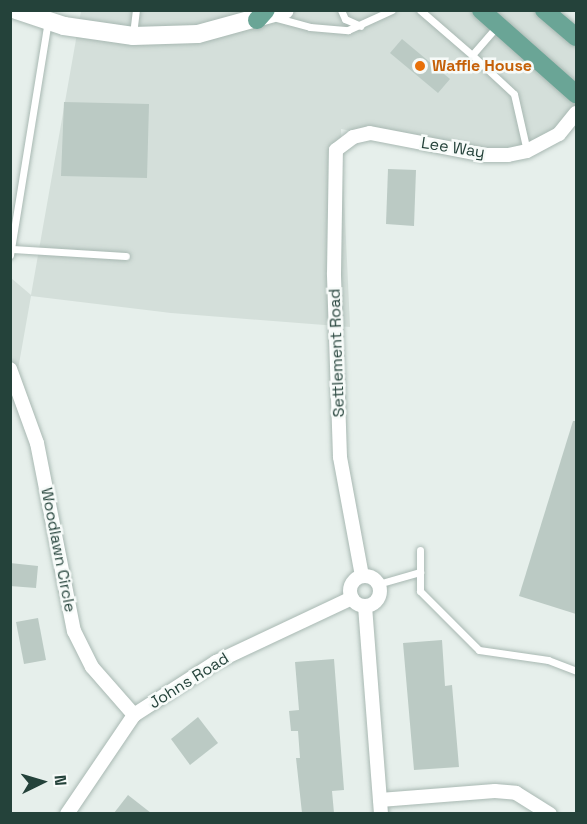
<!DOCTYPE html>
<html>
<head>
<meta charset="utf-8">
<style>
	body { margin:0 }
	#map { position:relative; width:587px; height:824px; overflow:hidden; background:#e6efeb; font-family:"Space Grotesk",sans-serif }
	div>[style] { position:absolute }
	.built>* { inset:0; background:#d4dfda }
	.building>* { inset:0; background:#bbcac4 }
	.roads { filter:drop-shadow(0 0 2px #a8b8b2) drop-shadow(0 0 2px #a8b8b2) }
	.service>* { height:7px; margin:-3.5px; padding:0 3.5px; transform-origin:3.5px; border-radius:3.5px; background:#fff }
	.minor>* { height:14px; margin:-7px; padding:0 7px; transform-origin:7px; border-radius:7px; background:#fff }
	.minor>.ring { margin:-7px; padding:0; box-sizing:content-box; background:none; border:14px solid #fff; border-radius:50% }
	.tertiary>* { height:18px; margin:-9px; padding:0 9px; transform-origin:9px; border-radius:9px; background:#fff }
	.primary>* { height:18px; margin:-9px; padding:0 9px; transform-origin:9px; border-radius:9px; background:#6aa596 }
	.dots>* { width:16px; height:16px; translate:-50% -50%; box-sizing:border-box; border:3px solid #f7fbf9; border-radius:50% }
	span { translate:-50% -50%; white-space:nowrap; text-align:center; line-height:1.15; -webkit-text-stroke:5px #f7fbf9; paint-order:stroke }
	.food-label { font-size:16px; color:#c56008; font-weight:700 }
	.left { translate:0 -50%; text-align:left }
	.street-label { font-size:16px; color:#24423a }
	.frame { position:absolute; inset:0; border:12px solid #24423a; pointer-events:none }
	.north { position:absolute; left:12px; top:752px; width:60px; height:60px; -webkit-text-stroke:4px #f7fbf9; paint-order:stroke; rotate:85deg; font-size:16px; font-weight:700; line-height:24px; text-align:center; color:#24423a }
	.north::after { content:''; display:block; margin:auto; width:21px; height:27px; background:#24423a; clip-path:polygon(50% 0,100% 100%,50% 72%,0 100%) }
</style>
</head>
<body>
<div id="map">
	<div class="built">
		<i style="clip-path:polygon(81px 11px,542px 11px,576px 42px,576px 119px,560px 137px,482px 157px,341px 129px,350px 327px,171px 313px,31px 296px,11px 409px,11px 278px,31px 295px)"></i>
	</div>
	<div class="building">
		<i style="clip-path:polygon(402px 39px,450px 79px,438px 93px,390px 53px)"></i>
		<i style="clip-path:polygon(64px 102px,149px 104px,147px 178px,61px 176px)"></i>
		<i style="clip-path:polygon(388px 169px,416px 170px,414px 226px,386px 224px)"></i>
		<i style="clip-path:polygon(573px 421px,576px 421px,576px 614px,519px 596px)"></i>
		<i style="clip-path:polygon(10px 563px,38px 566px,36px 588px,10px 586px)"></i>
		<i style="clip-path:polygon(38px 618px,46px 660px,24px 664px,16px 622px)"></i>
		<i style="clip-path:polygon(442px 640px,445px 686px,452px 685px,459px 767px,414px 770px,403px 643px)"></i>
		<i style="clip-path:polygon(334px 659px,344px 790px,332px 791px,334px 813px,302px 813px,296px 758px,300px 758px,298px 731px,291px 731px,289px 711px,299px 710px,295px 662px)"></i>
		<i style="clip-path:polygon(198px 717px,218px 743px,190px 765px,171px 739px)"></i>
		<i style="clip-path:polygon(128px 795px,151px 813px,114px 813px)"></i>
	</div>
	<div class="roads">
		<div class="service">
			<i style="left:341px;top:10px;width:10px;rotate:66deg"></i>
			<i style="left:345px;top:19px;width:17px;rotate:24deg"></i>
			<i style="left:420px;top:10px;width:69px;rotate:40.9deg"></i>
			<i style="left:472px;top:55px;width:40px;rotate:-49deg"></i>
			<i style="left:277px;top:18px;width:34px;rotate:15deg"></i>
			<i style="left:310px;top:27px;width:38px;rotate:5deg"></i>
			<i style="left:348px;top:30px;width:48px;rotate:-24.4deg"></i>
			<i style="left:133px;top:34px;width:24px;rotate:-83deg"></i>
			<i style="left:472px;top:55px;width:57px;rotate:42.9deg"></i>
			<i style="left:514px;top:94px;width:58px;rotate:77.2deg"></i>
			<i style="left:12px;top:249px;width:114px;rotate:3.5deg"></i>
			<i style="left:10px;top:255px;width:237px;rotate:-80.8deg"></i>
			<i style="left:420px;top:550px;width:41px;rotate:90deg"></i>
			<i style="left:420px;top:591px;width:83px;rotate:45deg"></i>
			<i style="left:479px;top:650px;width:70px;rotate:8.2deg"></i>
			<i style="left:548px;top:660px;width:30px;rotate:21deg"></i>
			<i style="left:378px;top:584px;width:44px;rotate:-15.9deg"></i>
		</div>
		<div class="minor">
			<i style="left:10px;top:369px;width:79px;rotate:70deg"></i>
			<i style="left:37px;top:443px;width:192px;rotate:78.9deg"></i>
			<i style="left:74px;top:631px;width:40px;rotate:63.4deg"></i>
			<i style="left:92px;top:667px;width:64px;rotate:48.8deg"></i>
			<i style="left:362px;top:576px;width:121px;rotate:-100.5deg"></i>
			<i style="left:340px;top:457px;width:184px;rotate:-91.9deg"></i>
			<i style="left:334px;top:273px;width:123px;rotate:-89.1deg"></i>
			<i style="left:336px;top:150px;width:21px;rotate:-37deg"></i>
			<i style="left:353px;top:137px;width:17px;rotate:-13deg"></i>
			<i style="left:370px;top:133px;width:116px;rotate:10.9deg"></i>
			<i style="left:484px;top:155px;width:24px"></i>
			<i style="left:508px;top:155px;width:19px;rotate:-12deg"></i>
			<i style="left:527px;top:151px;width:36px;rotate:-28deg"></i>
			<i style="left:559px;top:134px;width:27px;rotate:-51deg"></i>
			<i class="ring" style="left:350px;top:576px;width:16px;height:16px"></i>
			<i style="left:365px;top:606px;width:209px;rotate:85.6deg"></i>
			<i style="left:380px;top:800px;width:115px;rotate:-4.5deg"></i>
			<i style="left:495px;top:791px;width:21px;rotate:5deg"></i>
			<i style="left:516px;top:793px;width:40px;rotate:32deg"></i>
			<i style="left:67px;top:814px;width:120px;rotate:-55.9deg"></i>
			<i style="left:134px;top:715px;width:98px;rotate:-32.9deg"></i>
			<i style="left:216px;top:662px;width:150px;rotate:-25.2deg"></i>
		</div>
		<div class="tertiary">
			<i style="left:16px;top:10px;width:51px;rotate:18.4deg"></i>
			<i style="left:64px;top:26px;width:70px;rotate:8.2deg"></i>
			<i style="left:133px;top:36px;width:65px;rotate:-1.8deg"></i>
			<i style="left:198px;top:34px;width:90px;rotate:-15.4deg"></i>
		</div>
		<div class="primary">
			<i style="left:481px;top:10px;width:127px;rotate:41.5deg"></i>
			<i style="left:544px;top:10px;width:42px;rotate:40.2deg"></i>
			<i style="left:257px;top:20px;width:13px;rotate:-48deg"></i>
		</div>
	</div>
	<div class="dots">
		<i style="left:420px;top:66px;background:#e8710a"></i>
	</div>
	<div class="food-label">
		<span class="left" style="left:432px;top:66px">Waffle House</span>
	</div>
	<div class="street-label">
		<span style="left:453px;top:148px;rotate:9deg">Lee Way</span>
		<span style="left:337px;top:353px;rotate:-92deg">Settlement Road</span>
		<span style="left:58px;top:550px;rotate:79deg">Woodlawn Circle</span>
		<span style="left:189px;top:681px;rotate:-32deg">Johns Road</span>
	</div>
	<div class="frame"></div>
	<div class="north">N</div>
</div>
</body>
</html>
